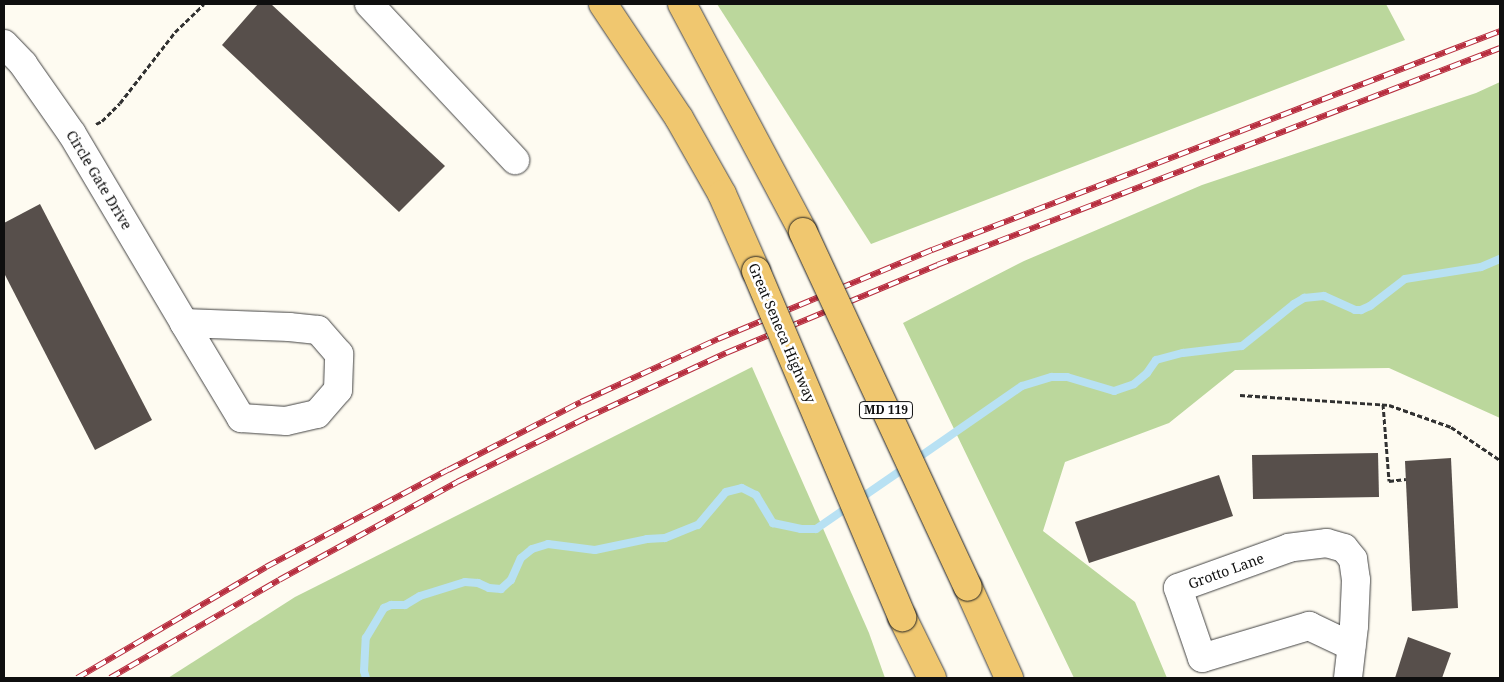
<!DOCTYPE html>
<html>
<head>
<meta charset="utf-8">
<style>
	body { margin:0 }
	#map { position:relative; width:1504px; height:682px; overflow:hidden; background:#fefbf1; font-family:"Noto Serif",serif }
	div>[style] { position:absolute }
	.forest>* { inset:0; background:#bbd79c }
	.stream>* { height:8px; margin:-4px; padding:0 4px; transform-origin:4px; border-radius:4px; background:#b8e1f3 }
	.building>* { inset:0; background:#574f4b }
	.path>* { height:3px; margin-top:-1.5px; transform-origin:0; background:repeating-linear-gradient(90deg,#313131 0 5px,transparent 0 7.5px) }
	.roads { filter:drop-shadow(0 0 1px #424242) drop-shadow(0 0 1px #424242) }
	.street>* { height:28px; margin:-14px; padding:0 14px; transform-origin:14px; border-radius:14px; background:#fff }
	.primary>* { height:28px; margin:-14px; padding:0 14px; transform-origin:14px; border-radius:14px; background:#f0c76f }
	.rail>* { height:5.5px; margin-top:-2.75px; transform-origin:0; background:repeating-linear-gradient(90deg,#fff 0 11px,#b72e3f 0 22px); box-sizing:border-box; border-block:1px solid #b72e3f }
	.bridges { filter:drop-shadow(0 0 1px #202020) drop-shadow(0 0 1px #202020) }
	.primary-bridge>* { height:28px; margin:-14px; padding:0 14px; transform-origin:14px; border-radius:14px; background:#f0c76f }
	span { translate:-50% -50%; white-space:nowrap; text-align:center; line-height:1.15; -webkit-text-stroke:5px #fff; paint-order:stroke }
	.shield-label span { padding:1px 4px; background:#fff; border:1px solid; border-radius:4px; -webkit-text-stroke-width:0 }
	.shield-label { font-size:12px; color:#0f0f0f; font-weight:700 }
	.street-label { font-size:14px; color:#0f0f0f }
	.frame { position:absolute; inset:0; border:5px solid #0f0f0f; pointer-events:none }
</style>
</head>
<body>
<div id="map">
	<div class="forest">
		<i style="clip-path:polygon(717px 4px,1386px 4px,1405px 40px,871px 244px)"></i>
		<i style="clip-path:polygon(1500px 82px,1500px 418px,1389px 368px,1235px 370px,1169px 423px,1065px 462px,1043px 531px,1135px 602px,1167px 678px,1074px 678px,903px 323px,1024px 261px,1202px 185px,1476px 93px)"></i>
		<i style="clip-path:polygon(752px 367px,869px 633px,885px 678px,168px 678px,295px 597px)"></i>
	</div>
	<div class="stream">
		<i style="left:915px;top:460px;width:130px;rotate:-34.7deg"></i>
		<i style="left:1022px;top:386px;width:31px;rotate:-17deg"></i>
		<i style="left:1052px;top:377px;width:15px"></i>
		<i style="left:1067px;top:377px;width:49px;rotate:16.6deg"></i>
		<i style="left:1114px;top:391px;width:21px;rotate:-19deg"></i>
		<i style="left:1134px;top:384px;width:17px;rotate:-40deg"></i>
		<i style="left:1147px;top:373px;width:16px;rotate:-55deg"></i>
		<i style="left:1156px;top:360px;width:28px;rotate:-15deg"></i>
		<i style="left:1183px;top:353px;width:59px;rotate:-6.8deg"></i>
		<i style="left:1242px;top:346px;width:67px;rotate:-38.9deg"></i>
		<i style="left:1294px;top:304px;width:12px;rotate:-31deg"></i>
		<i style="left:1304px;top:298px;width:20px;rotate:-6deg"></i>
		<i style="left:1324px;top:296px;width:34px;rotate:24deg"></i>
		<i style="left:1355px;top:310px;width:6px"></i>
		<i style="left:1361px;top:310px;width:10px;rotate:-24deg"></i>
		<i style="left:1370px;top:306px;width:44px;rotate:-37.6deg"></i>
		<i style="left:1405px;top:279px;width:77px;rotate:-9deg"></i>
		<i style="left:1481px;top:267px;width:21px;rotate:-23deg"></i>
		<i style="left:366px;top:678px;width:7px;rotate:-106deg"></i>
		<i style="left:364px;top:671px;width:33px;rotate:-87deg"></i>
		<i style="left:366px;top:638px;width:35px;rotate:-59deg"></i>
		<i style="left:384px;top:608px;width:8px;rotate:-23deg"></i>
		<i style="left:391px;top:605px;width:14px"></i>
		<i style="left:405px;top:605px;width:17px;rotate:-31deg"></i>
		<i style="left:420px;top:596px;width:47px;rotate:-17.3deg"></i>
		<i style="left:465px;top:582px;width:13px;rotate:4deg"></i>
		<i style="left:478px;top:583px;width:12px;rotate:24deg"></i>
		<i style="left:489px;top:588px;width:12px;rotate:5deg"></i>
		<i style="left:501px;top:589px;width:13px;rotate:-42deg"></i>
		<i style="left:511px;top:580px;width:24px;rotate:-66deg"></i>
		<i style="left:521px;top:558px;width:14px;rotate:-39deg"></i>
		<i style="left:532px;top:549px;width:17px;rotate:-17deg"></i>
		<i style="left:548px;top:544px;width:47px;rotate:7.3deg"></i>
		<i style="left:595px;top:550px;width:53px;rotate:-11.9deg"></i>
		<i style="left:647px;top:539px;width:18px;rotate:-3deg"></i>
		<i style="left:665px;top:538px;width:35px;rotate:-22deg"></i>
		<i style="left:698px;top:525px;width:43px;rotate:-49.7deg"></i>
		<i style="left:726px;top:492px;width:16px;rotate:-14deg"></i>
		<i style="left:742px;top:488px;width:16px;rotate:27deg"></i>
		<i style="left:756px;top:495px;width:33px;rotate:59deg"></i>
		<i style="left:773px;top:523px;width:29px;rotate:12deg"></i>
		<i style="left:801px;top:529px;width:15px"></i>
		<i style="left:816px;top:529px;width:109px;rotate:-34.6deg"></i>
	</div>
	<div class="building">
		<i style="clip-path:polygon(258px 4px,271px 4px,445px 166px,399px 212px,222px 45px)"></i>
		<i style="clip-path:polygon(40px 204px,152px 420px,95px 450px,4px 273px,4px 223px)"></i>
		<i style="clip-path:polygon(1378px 453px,1379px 497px,1253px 499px,1252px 455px)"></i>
		<i style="clip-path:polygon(1451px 458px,1458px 608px,1412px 611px,1405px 461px)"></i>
		<i style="clip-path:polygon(1219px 475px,1233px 516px,1089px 563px,1075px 522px)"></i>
		<i style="clip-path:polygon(1408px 637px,1451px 653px,1442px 678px,1395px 678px)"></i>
	</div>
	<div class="path">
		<i style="left:96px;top:124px;width:7px;rotate:-27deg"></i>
		<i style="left:102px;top:121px;width:25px;rotate:-45deg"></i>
		<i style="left:120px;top:103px;width:90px;rotate:-52.2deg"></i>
		<i style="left:175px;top:32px;width:40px;rotate:-44deg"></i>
		<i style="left:1240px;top:395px;width:149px;rotate:3.8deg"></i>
		<i style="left:1389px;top:405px;width:66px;rotate:19.5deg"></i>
		<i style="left:1451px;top:427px;width:59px;rotate:34deg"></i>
		<i style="left:1383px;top:404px;width:77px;rotate:85.5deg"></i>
		<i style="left:1389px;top:481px;width:17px;rotate:-7deg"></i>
	</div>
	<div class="roads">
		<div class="street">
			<i style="left:369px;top:4px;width:214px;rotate:46.9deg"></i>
			<i style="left:4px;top:44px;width:28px;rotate:46deg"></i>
			<i style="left:23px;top:64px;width:85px;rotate:55deg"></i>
			<i style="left:72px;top:134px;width:220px;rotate:59.3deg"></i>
			<i style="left:184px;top:323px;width:111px;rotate:59deg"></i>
			<i style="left:241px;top:418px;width:45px;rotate:3.8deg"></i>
			<i style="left:286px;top:421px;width:32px;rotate:-13deg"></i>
			<i style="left:317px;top:414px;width:32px;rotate:-49deg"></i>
			<i style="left:338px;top:390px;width:36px;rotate:-88deg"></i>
			<i style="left:339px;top:354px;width:32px;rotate:-131deg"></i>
			<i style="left:318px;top:330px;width:29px;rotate:-174deg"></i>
			<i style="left:289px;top:327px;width:105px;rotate:-177.8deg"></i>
			<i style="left:1348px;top:678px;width:52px;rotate:-83.4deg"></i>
			<i style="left:1354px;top:626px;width:46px;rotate:-87.5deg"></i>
			<i style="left:1356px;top:580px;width:21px;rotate:-98deg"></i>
			<i style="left:1353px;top:559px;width:14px;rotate:-129deg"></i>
			<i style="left:1344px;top:548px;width:18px;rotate:-164deg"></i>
			<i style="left:1327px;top:543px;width:38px;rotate:173deg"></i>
			<i style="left:1289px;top:548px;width:118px;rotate:160.2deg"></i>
			<i style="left:1178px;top:588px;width:74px;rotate:71.1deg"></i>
			<i style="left:1202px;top:658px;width:112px;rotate:-16.7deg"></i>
			<i style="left:1309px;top:626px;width:47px;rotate:25.5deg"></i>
		</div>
		<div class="primary">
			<i style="left:603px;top:4px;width:137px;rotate:56.3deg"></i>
			<i style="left:679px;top:118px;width:87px;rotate:60.5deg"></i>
			<i style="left:722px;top:194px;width:84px;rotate:66.2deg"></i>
			<i style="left:682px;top:4px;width:258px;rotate:62deg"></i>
			<i style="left:968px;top:587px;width:100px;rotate:65.7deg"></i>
			<i style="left:902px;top:617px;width:68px;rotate:63.8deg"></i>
		</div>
	</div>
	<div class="rail">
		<i style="left:77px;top:678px;width:219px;rotate:-30.4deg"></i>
		<i style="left:266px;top:567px;width:206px;rotate:-28.1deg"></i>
		<i style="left:448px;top:470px;width:149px;rotate:-27.1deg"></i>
		<i style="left:581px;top:402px;width:151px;rotate:-24.7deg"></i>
		<i style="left:718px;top:339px;width:232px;rotate:-22.6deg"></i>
		<i style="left:932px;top:250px;width:609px;rotate:-21.08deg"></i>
		<i style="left:110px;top:678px;width:195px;rotate:-30.1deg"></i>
		<i style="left:279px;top:580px;width:203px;rotate:-28.8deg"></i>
		<i style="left:457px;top:482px;width:146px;rotate:-26.4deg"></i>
		<i style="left:588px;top:417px;width:152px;rotate:-24.9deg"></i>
		<i style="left:726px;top:353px;width:229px;rotate:-22.6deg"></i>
		<i style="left:937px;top:265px;width:603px;rotate:-21.08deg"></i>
	</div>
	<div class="bridges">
		<div class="primary-bridge">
			<i style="left:803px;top:232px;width:391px;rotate:65.1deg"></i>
			<i style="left:756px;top:271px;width:376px;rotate:67.1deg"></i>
		</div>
	</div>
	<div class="shield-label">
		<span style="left:886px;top:410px">MD 119</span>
	</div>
	<div class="street-label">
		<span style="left:99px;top:180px;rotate:59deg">Circle Gate Drive</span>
		<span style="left:782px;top:333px;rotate:67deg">Great Seneca Highway</span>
		<span style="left:1226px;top:571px;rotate:-20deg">Grotto Lane</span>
	</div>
	<div class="frame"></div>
</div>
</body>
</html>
